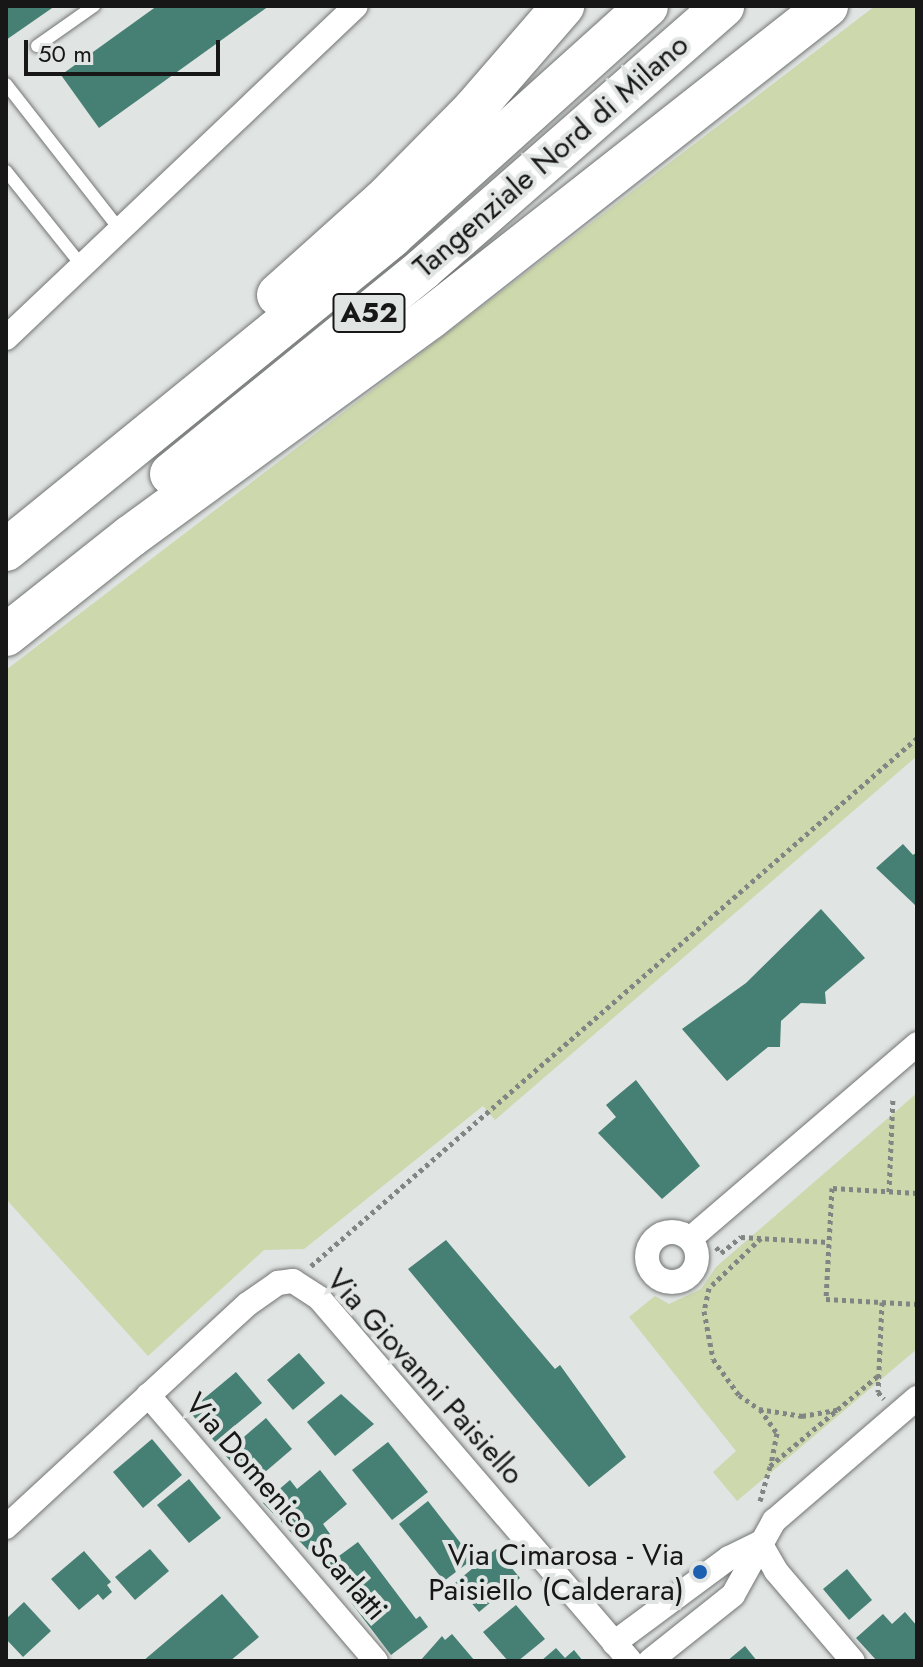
<!DOCTYPE html>
<html>
<head>
<meta charset="utf-8">
<style>
	body { margin:0 }
	#map { position:relative; width:923px; height:1667px; overflow:hidden; background:#e0e4e2; font-family:Jost,sans-serif }
	div>[style] { position:absolute }
	.green>* { inset:0; background:#cdd8ad }
	.building>* { inset:0; background:#467f73 }
	.path>* { height:5px; margin-top:-2.5px; transform-origin:0; background:repeating-linear-gradient(90deg,#838584 0 4px,transparent 0 8px) }
	.roads { filter:drop-shadow(0 0 2px #727573) drop-shadow(0 0 2px #727573) }
	.lane>* { height:12px; margin:-6px; padding:0 6px; transform-origin:6px; border-radius:6px; background:#fff }
	.street>* { height:24px; margin:-12px; padding:0 12px; transform-origin:12px; border-radius:12px; background:#fff }
	.street>.ring { margin:-12px; padding:0; box-sizing:content-box; background:none; border:24px solid #fff; border-radius:50% }
	.highway>* { height:42px; margin:-21px; padding:0 21px; transform-origin:21px; border-radius:21px; background:#fff }
	.dots>* { width:22px; height:22px; translate:-50% -50%; box-sizing:border-box; border:4px solid #e0e4e2; border-radius:50% }
	span { translate:-50% -50%; white-space:nowrap; text-align:center; line-height:1.15; -webkit-text-stroke:8px #e0e4e2; paint-order:stroke }
	.shield-label span { padding:2px 6px; background:#e0e4e2; border:2px solid; border-radius:6px; -webkit-text-stroke-width:0 }
	.shield-label { font-size:28px; color:#161716; font-weight:700 }
	.street-label { font-size:30px; color:#161716 }
	.poi-label { font-size:30px; color:#161716 }
	.right { translate:-100% -50%; text-align:right }
	.frame { position:absolute; inset:0; border:8px solid #161716; pointer-events:none }
	.scale { position:absolute; left:24px; top:40px; width:196px; height:36px; box-sizing:border-box; border:4px solid #161716; border-top:0; padding-left:10px; font-size:24px; line-height:28px; white-space:nowrap; color:#161716; -webkit-text-stroke:6px #e0e4e2; paint-order:stroke }
</style>
</head>
<body>
<div id="map">
	<div class="green">
		<i style="clip-path:polygon(875px 6px,917px 6px,917px 756px,495px 1120px,483px 1106px,304px 1249px,264px 1250px,148px 1356px,6px 1199px,6px 670px)"></i>
		<i style="clip-path:polygon(917px 1093px,917px 1349px,737px 1501px,713px 1472px,736px 1451px,629px 1317px,655px 1296px,669px 1304px,701px 1289px,716px 1267px)"></i>
	</div>
	<div class="building">
		<i style="clip-path:polygon(6px 6px,55px 6px,6px 40px)"></i>
		<i style="clip-path:polygon(157px 6px,269px 6px,99px 128px,61px 75px)"></i>
		<i style="clip-path:polygon(903px 844px,913px 855px,917px 852px,915px 905px,876px 868px)"></i>
		<i style="clip-path:polygon(821px 909px,865px 958px,825px 992px,826px 1004px,801px 1003px,781px 1021px,780px 1047px,768px 1047px,727px 1081px,682px 1029px,746px 983px)"></i>
		<i style="clip-path:polygon(636px 1080px,700px 1166px,662px 1199px,598px 1133px,616px 1117px,606px 1105px)"></i>
		<i style="clip-path:polygon(446px 1240px,555px 1369px,560px 1365px,626px 1457px,589px 1487px,408px 1269px)"></i>
		<i style="clip-path:polygon(299px 1353px,325px 1383px,293px 1410px,267px 1380px)"></i>
		<i style="clip-path:polygon(236px 1372px,262px 1403px,215px 1442px,189px 1411px)"></i>
		<i style="clip-path:polygon(341px 1394px,374px 1424px,335px 1456px,307px 1422px)"></i>
		<i style="clip-path:polygon(266px 1418px,292px 1449px,251px 1484px,224px 1454px)"></i>
		<i style="clip-path:polygon(152px 1439px,182px 1475px,143px 1508px,113px 1472px)"></i>
		<i style="clip-path:polygon(388px 1442px,428px 1492px,392px 1520px,352px 1470px)"></i>
		<i style="clip-path:polygon(320px 1470px,347px 1504px,323px 1524px,330px 1534px,309px 1551px,263px 1503px,290px 1480px,297px 1489px)"></i>
		<i style="clip-path:polygon(189px 1479px,221px 1518px,189px 1543px,157px 1505px)"></i>
		<i style="clip-path:polygon(428px 1501px,473px 1559px,444px 1581px,399px 1524px)"></i>
		<i style="clip-path:polygon(358px 1542px,416px 1619px,420px 1616px,428px 1627px,391px 1655px,324px 1567px)"></i>
		<i style="clip-path:polygon(150px 1549px,169px 1571px,135px 1600px,115px 1577px)"></i>
		<i style="clip-path:polygon(496px 1549px,520px 1578px,479px 1612px,455px 1583px)"></i>
		<i style="clip-path:polygon(84px 1551px,111px 1582px,107px 1585px,112px 1592px,103px 1600px,98px 1594px,79px 1610px,51px 1579px)"></i>
		<i style="clip-path:polygon(847px 1569px,872px 1600px,849px 1620px,823px 1589px)"></i>
		<i style="clip-path:polygon(222px 1594px,259px 1637px,230px 1661px,143px 1661px)"></i>
		<i style="clip-path:polygon(24px 1602px,51px 1631px,23px 1657px,6px 1639px,6px 1619px)"></i>
		<i style="clip-path:polygon(516px 1605px,545px 1639px,518px 1661px,508px 1661px,483px 1632px)"></i>
		<i style="clip-path:polygon(905px 1612px,917px 1626px,917px 1661px,877px 1661px,856px 1638px,883px 1614px,892px 1624px)"></i>
		<i style="clip-path:polygon(452px 1634px,475px 1661px,420px 1661px,442px 1636px,445px 1640px)"></i>
		<i style="clip-path:polygon(745px 1646px,757px 1661px,727px 1661px)"></i>
		<i style="clip-path:polygon(556px 1648px,565px 1658px,574px 1650px,583px 1661px,541px 1661px)"></i>
	</div>
	<div class="path">
		<i style="left:889px;top:1192px;width:95px;rotate:-87.6deg"></i>
		<i style="left:917px;top:1193px;width:85px;rotate:-176.6deg"></i>
		<i style="left:832px;top:1188px;width:111px;rotate:93.1deg"></i>
		<i style="left:826px;top:1299px;width:91px;rotate:3.1deg"></i>
		<i style="left:761px;top:1238px;width:72px;rotate:136.1deg"></i>
		<i style="left:709px;top:1288px;width:24px;rotate:102deg"></i>
		<i style="left:704px;top:1311px;width:49px;rotate:79.4deg"></i>
		<i style="left:713px;top:1359px;width:44px;rotate:54.2deg"></i>
		<i style="left:739px;top:1395px;width:24px;rotate:35deg"></i>
		<i style="left:759px;top:1409px;width:44px;rotate:9.2deg"></i>
		<i style="left:802px;top:1416px;width:36px;rotate:-10deg"></i>
		<i style="left:716px;top:1247px;width:8px;rotate:50deg"></i>
		<i style="left:721px;top:1253px;width:26px;rotate:-39deg"></i>
		<i style="left:741px;top:1237px;width:88px;rotate:3.3deg"></i>
		<i style="left:311px;top:1266px;width:804px;rotate:-41.07deg"></i>
		<i style="left:882px;top:1302px;width:90px;rotate:92.5deg"></i>
		<i style="left:878px;top:1392px;width:9px;rotate:49deg"></i>
		<i style="left:760px;top:1409px;width:29px;rotate:55deg"></i>
		<i style="left:777px;top:1433px;width:32px;rotate:101deg"></i>
		<i style="left:760px;top:1501px;width:36px;rotate:-74deg"></i>
		<i style="left:770px;top:1466px;width:142px;rotate:-39.9deg"></i>
	</div>
	<div class="roads">
		<div class="lane">
			<i style="left:37px;top:46px;width:70px;rotate:-35.1deg"></i>
			<i style="left:6px;top:84px;width:185px;rotate:52deg"></i>
			<i style="left:6px;top:171px;width:122px;rotate:51.3deg"></i>
		</div>
		<div class="street">
			<i style="left:6px;top:338px;width:482px;rotate:-43.5deg"></i>
			<i class="ring" style="left:647px;top:1232px;width:26px;height:26px"></i>
			<i style="left:686px;top:1236px;width:5px;rotate:22deg"></i>
			<i style="left:691px;top:1238px;width:298px;rotate:-40.6deg"></i>
			<i style="left:148px;top:1395px;width:350px;rotate:49.4deg"></i>
			<i style="left:6px;top:1527px;width:329px;rotate:-42.7deg"></i>
			<i style="left:248px;top:1304px;width:37px;rotate:-35deg"></i>
			<i style="left:278px;top:1283px;width:15px;rotate:-8deg"></i>
			<i style="left:293px;top:1281px;width:31px;rotate:33deg"></i>
			<i style="left:319px;top:1298px;width:478px;rotate:49.4deg"></i>
			<i style="left:760px;top:1543px;width:32px;rotate:60deg"></i>
			<i style="left:776px;top:1571px;width:118px;rotate:49.5deg"></i>
			<i style="left:614px;top:1643px;width:143px;rotate:-36.5deg"></i>
			<i style="left:729px;top:1558px;width:34px;rotate:-26deg"></i>
			<i style="left:650px;top:1661px;width:106px;rotate:-38.5deg"></i>
			<i style="left:733px;top:1595px;width:85px;rotate:-61deg"></i>
			<i style="left:774px;top:1521px;width:189px;rotate:-40.7deg"></i>
		</div>
		<div class="highway">
			<i style="left:278px;top:295px;width:142px;rotate:-41.9deg"></i>
			<i style="left:384px;top:200px;width:127px;rotate:-45.3deg"></i>
			<i style="left:473px;top:110px;width:138px;rotate:-49.1deg"></i>
			<i style="left:171px;top:474px;width:325px;rotate:-39.1deg"></i>
			<i style="left:423px;top:269px;width:399px;rotate:-41.2deg"></i>
			<i style="left:6px;top:550px;width:498px;rotate:-39.1deg"></i>
			<i style="left:392px;top:236px;width:343px;rotate:-42deg"></i>
			<i style="left:6px;top:635px;width:159px;rotate:-38.4deg"></i>
			<i style="left:131px;top:536px;width:370px;rotate:-36.1deg"></i>
			<i style="left:430px;top:318px;width:505px;rotate:-38.16deg"></i>
		</div>
	</div>
	<div class="dots">
		<i style="left:700px;top:1572px;background:#1c60b1"></i>
	</div>
	<div class="shield-label">
		<span style="left:369px;top:313px">A52</span>
	</div>
	<div class="street-label">
		<span style="left:551px;top:156px;rotate:-41deg">Tangenziale Nord di Milano</span>
		<span style="left:425px;top:1377px;rotate:48deg">Via Giovanni Paisiello</span>
		<span style="left:286px;top:1507px;rotate:49deg">Via Domenico Scarlatti</span>
	</div>
	<div class="poi-label">
		<span class="right" style="left:684px;top:1572px">Via Cimarosa - Via<br>PaisieIIo (Calderara)</span>
	</div>
	<div class="frame"></div>
	<div class="scale">50 m</div>
</div>
</body>
</html>
